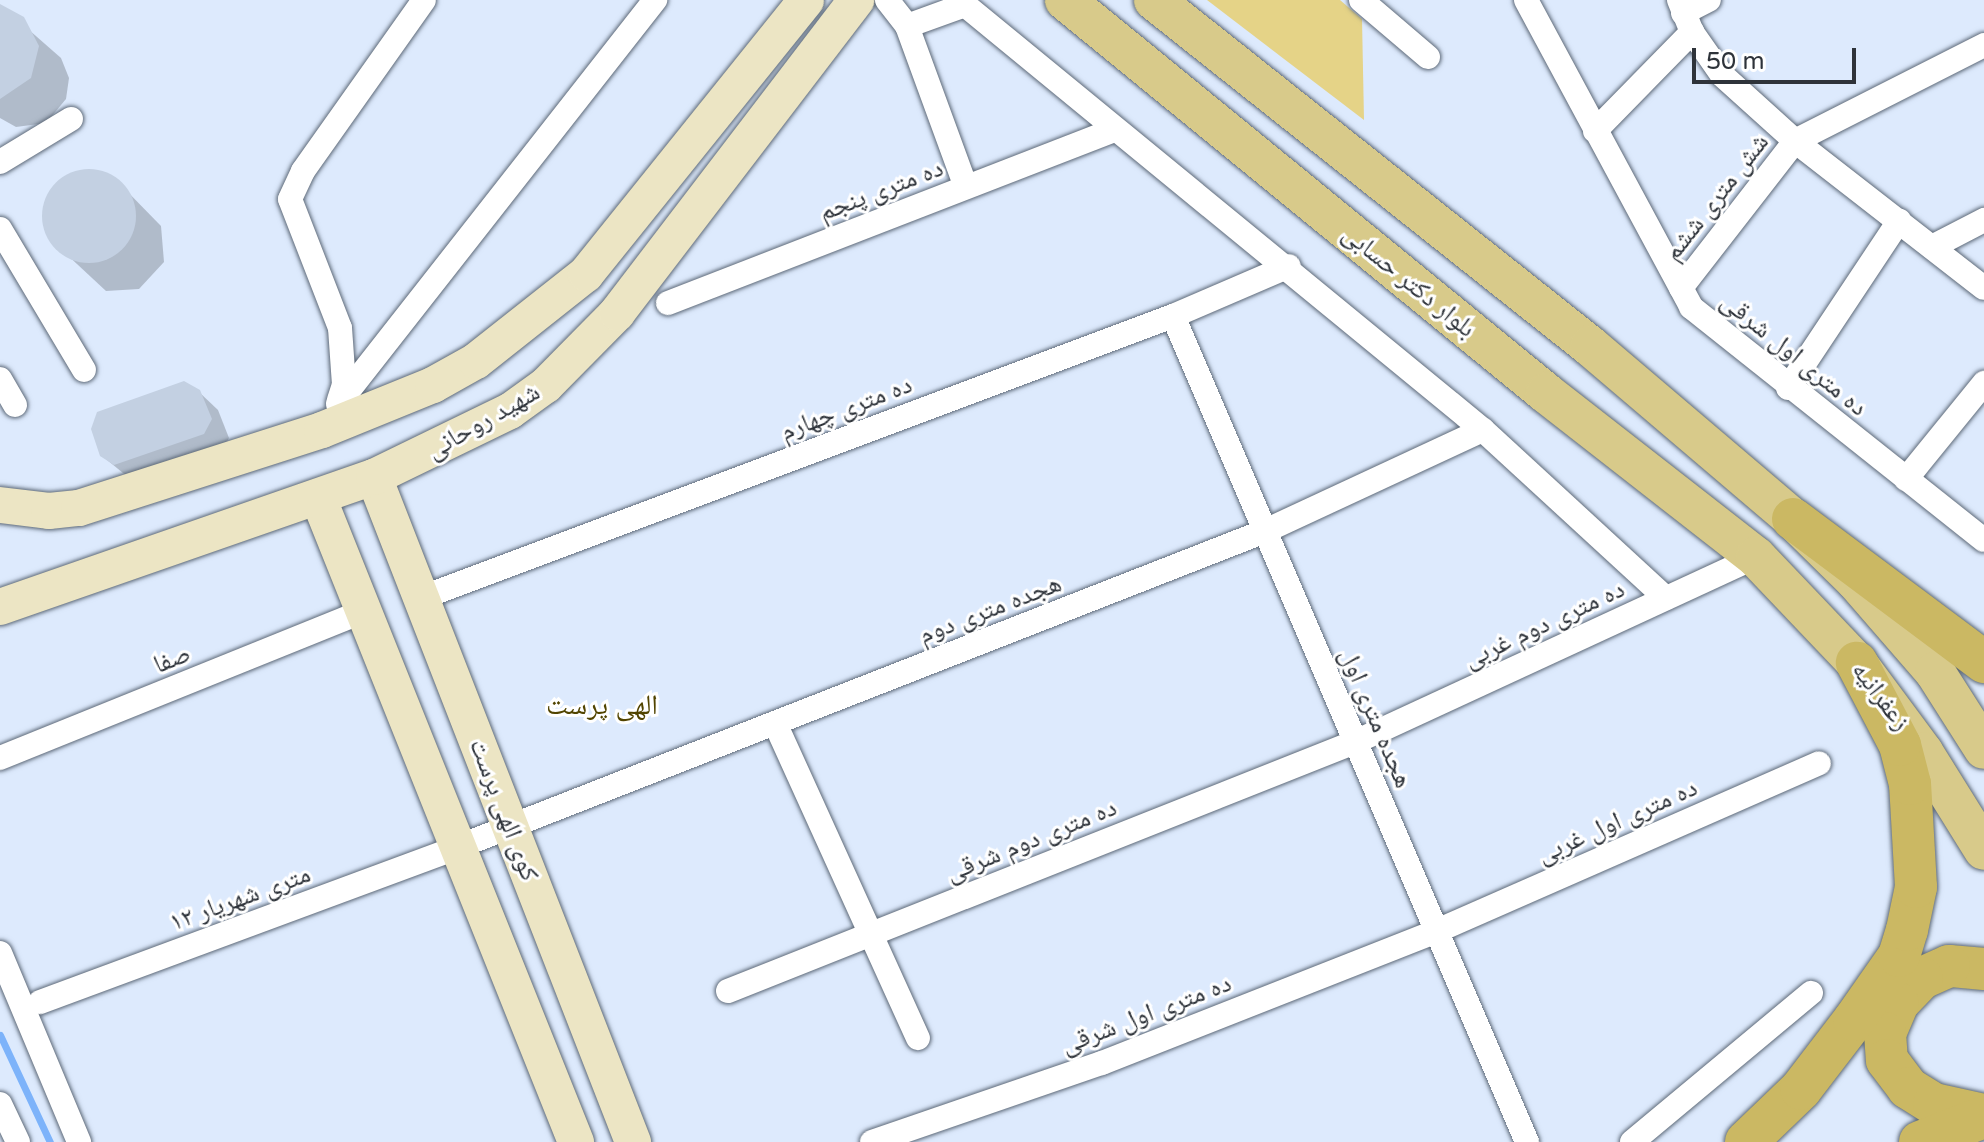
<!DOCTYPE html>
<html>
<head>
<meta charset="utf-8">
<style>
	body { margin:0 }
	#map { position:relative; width:1984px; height:1142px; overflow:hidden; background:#ddeafd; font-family:"Varela Round","Noto Naskh Arabic",sans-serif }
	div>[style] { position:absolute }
	.green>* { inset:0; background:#e5d387 }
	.shadow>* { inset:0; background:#0003 }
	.stream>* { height:7px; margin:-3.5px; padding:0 3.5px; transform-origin:3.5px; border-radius:3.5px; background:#7db3fa }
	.building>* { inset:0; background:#c3d0e2 }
	.round { border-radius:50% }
	.roads { filter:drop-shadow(0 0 2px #5d6978) drop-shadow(0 0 2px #5d6978) }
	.minor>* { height:24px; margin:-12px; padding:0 12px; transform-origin:12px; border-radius:12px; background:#fff }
	.secondary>* { height:36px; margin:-18px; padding:0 18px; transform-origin:18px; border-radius:18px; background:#ece5c4 }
	.primary>* { height:40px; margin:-20px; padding:0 20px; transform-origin:20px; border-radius:20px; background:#d8ca8a }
	.trunk>* { height:42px; margin:-21px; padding:0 21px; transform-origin:21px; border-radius:21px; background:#cbb863 }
	span { translate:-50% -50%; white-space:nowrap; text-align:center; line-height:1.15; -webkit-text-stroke:6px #fff; paint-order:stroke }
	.street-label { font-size:26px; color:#2e333a }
	.neighbourhood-label { font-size:28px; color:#514400 }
	.scale { position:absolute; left:1692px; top:48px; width:164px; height:36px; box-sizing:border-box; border:4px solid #2e333a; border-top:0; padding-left:10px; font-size:24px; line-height:28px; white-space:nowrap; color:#2e333a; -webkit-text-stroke:6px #fff; paint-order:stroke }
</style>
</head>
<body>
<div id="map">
	<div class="green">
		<i style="clip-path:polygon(1207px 0,1340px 0,1362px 19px,1364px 120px)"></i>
	</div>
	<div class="shadow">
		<i style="clip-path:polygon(4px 8px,61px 58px,69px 78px,66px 99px,46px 123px,16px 127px,0 118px,0 9px)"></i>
		<i style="clip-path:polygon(101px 172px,117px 181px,161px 226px,164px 262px,139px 289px,106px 291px,49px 238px,45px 205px,65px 178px)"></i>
		<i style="clip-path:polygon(199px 392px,218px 410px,229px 438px,222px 451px,134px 482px,101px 455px)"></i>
	</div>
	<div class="stream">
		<i style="left:0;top:1035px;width:118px;rotate:65deg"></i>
	</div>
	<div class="building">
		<i style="clip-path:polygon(0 4px,24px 17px,39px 46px,31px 78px,0 99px)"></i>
		<i class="round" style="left:42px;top:169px;width:94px;height:94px"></i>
		<i style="clip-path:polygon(184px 381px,200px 390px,212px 419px,204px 434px,114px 465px,100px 456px,91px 429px,97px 412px)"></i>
	</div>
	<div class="roads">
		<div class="minor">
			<i style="left:887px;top:0;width:33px;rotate:52deg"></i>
			<i style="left:907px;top:26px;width:171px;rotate:69.9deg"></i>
			<i style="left:1361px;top:0;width:88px;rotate:40.4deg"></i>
			<i style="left:1526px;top:0;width:349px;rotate:61.7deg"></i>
			<i style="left:1691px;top:307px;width:374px;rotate:38.5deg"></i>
			<i style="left:1679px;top:0;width:35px;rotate:68deg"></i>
			<i style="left:1692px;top:32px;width:52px;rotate:55.1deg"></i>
			<i style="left:1722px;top:75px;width:98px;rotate:42.1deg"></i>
			<i style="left:1795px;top:141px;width:239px;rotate:37.9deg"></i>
			<i style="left:1683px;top:13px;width:29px;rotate:-27deg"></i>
			<i style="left:907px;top:26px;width:62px;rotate:-19.9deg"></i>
			<i style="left:965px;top:5px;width:670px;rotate:39.37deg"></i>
			<i style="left:1483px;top:430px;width:248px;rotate:42.6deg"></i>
			<i style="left:1595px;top:131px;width:139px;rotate:-45.6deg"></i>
			<i style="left:0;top:162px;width:83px;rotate:-31.2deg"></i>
			<i style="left:0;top:229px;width:164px;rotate:59.2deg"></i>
			<i style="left:1932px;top:247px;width:59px;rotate:-27.4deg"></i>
			<i style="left:1681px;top:288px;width:186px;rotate:-52.2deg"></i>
			<i style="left:1795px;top:141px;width:212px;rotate:-26.9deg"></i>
			<i style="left:668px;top:303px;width:479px;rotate:-21.2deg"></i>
			<i style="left:1173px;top:316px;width:899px;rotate:66.8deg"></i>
			<i style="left:0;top:379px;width:30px;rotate:60deg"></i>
			<i style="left:1788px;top:388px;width:201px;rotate:-56.4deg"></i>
			<i style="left:339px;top:400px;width:16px;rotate:-72deg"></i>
			<i style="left:344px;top:385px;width:57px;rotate:-94deg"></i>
			<i style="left:340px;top:328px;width:138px;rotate:-111.2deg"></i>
			<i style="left:290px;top:199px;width:31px;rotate:-65deg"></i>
			<i style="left:303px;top:171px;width:209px;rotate:-54.7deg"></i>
			<i style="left:338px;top:404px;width:514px;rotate:-51.88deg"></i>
			<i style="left:1906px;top:479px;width:124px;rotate:-50.9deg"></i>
			<i style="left:421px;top:598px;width:803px;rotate:-20.56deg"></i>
			<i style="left:1173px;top:316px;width:126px;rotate:-23.3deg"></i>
			<i style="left:775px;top:723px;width:346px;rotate:65.6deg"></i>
			<i style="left:0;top:758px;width:393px;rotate:-22deg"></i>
			<i style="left:0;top:953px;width:205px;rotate:67.3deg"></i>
			<i style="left:728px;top:991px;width:675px;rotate:-21.66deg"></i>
			<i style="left:1355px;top:742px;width:442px;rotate:-24.8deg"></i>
			<i style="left:40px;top:1002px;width:446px;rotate:-20.3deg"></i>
			<i style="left:458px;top:847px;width:867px;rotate:-21.38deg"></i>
			<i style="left:1265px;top:531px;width:240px;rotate:-24.9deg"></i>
			<i style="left:0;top:1104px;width:42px;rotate:64.7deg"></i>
			<i style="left:872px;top:1142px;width:243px;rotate:-19deg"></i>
			<i style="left:1102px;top:1063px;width:360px;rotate:-21.5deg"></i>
			<i style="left:1437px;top:931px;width:417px;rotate:-23.7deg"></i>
			<i style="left:1632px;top:1142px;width:233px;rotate:-39.8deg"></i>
		</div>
		<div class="secondary">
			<i style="left:374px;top:477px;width:714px;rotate:68.72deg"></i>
			<i style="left:318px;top:497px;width:695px;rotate:68.2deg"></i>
			<i style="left:0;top:505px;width:49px;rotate:7deg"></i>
			<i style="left:49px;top:511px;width:30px;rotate:-6deg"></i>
			<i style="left:79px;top:508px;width:255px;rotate:-17.8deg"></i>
			<i style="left:322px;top:430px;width:120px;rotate:-22.1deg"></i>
			<i style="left:433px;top:385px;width:49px;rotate:-29.2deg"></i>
			<i style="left:476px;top:361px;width:140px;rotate:-38.3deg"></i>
			<i style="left:586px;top:274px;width:351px;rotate:-51.2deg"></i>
			<i style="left:0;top:607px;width:396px;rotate:-19.2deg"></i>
			<i style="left:374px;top:477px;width:151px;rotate:-25.9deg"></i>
			<i style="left:510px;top:411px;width:44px;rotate:-35.8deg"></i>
			<i style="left:546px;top:385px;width:101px;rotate:-45.4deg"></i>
			<i style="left:617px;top:313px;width:394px;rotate:-52.6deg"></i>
		</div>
		<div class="primary">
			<i style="left:1065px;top:0;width:621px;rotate:39.25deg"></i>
			<i style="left:1546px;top:393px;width:266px;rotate:38deg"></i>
			<i style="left:1756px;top:557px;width:146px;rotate:46.4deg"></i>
			<i style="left:1857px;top:663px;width:111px;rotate:53.4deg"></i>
			<i style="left:1923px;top:752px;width:115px;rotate:58.1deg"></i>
			<i style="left:1154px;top:0;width:557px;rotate:38.43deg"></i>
			<i style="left:1590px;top:346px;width:267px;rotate:40.4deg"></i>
			<i style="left:1793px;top:519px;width:88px;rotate:44.5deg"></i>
			<i style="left:1856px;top:581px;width:121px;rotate:49deg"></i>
			<i style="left:1935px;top:672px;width:91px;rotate:57.5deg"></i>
		</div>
		<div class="trunk">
			<i style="left:1793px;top:519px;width:239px;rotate:36.8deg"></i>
			<i style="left:1984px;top:969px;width:35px;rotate:-175deg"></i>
			<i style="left:1949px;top:966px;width:30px;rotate:156deg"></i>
			<i style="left:1922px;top:978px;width:35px;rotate:134deg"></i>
			<i style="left:1898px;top:1003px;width:33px;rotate:113deg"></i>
			<i style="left:1885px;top:1033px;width:27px;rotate:86deg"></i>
			<i style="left:1887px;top:1060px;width:35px;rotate:53deg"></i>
			<i style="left:1908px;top:1088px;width:31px;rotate:32deg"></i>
			<i style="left:1934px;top:1104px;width:51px;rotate:12.4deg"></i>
			<i style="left:1746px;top:1142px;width:76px;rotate:-43.9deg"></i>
			<i style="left:1801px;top:1089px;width:87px;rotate:-52.5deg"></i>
			<i style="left:1854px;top:1020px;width:78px;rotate:-54.9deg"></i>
			<i style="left:1899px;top:956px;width:27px;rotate:-73deg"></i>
			<i style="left:1907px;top:930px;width:44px;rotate:-78.2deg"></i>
			<i style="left:1916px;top:887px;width:103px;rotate:-93.3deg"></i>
			<i style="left:1910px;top:784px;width:40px;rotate:-104.4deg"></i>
			<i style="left:1900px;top:745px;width:93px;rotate:-117.7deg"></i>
			<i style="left:1920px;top:1142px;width:69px;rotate:-21.3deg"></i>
		</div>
	</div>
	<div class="street-label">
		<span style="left:881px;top:190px;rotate:-21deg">ده متری پنجم</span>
		<span style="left:1716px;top:197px;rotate:-52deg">شش متری ششم</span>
		<span style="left:1409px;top:281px;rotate:39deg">بلوار دکتر حسابی</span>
		<span style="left:1794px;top:354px;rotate:39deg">ده متری اول شرقی</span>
		<span style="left:846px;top:408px;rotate:-21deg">ده متری چهارم</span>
		<span style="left:483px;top:421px;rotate:-30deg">شهید روحانی</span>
		<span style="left:990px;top:609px;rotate:-21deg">هجده متری دوم</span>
		<span style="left:1544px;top:624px;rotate:-25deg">ده متری دوم غربی</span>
		<span style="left:172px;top:659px;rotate:-22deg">صفا</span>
		<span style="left:1881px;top:696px;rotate:53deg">زعفرانیه</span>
		<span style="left:1376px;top:718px;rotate:67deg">هجده متری اول</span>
		<span style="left:504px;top:810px;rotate:69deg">کوی الهی پرست</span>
		<span style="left:1617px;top:821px;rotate:-24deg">ده متری اول غربی</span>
		<span style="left:1031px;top:840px;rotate:-22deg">ده متری دوم شرقی</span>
		<span style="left:240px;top:898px;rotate:-20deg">۱۲ متری شهریار</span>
		<span style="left:1146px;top:1014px;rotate:-21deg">ده متری اول شرقی</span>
	</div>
	<div class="neighbourhood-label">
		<span style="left:602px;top:705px">الهی پرست</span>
	</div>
	<div class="scale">50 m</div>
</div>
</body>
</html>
